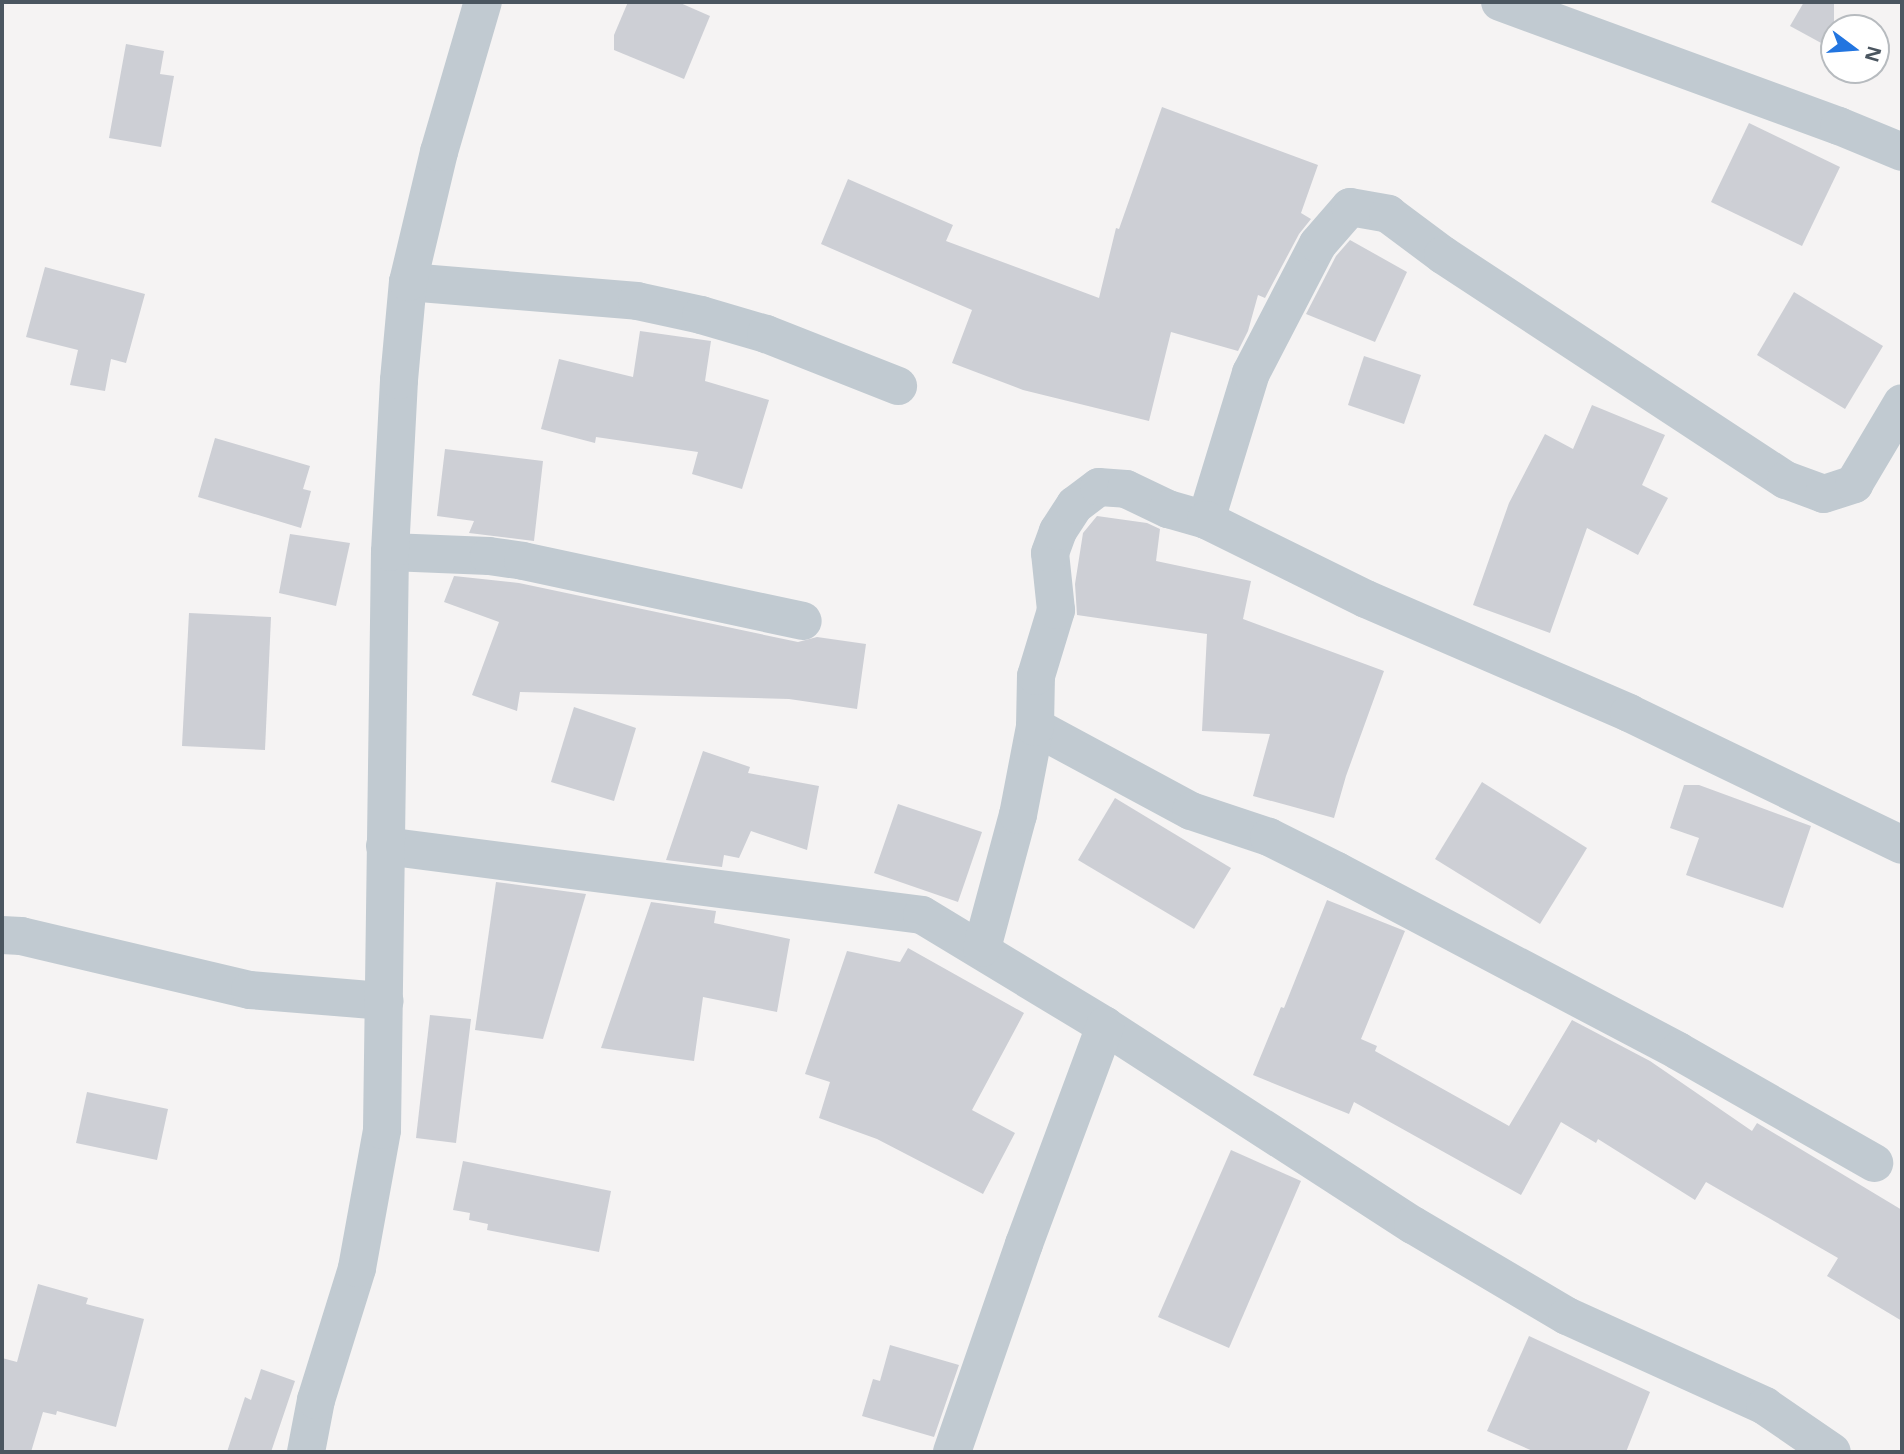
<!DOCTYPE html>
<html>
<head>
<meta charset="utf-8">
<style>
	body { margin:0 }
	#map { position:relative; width:1904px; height:1454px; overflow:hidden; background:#f5f3f3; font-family:"Open Sans",sans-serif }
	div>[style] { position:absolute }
	.building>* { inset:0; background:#cdcfd5 }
	.minor>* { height:38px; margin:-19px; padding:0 19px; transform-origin:19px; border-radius:19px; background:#c1cad1 }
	span { translate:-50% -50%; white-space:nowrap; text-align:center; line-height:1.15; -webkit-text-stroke:5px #fff; paint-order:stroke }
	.frame { position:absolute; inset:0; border:4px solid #4b5660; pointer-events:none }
	.north { position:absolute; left:1820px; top:14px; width:70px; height:70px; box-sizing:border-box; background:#fff; border:2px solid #b7bbbf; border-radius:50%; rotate:106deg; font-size:19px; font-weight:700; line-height:28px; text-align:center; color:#4b5660 }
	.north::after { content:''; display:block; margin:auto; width:24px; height:32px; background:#2275e0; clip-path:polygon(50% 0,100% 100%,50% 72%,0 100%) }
</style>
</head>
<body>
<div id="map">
	<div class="building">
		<i style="clip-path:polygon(628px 2px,678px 2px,710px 16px,684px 79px,614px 50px,614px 35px)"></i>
		<i style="clip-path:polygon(1804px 2px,1834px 2px,1834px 50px,1790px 26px)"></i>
		<i style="clip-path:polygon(126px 44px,164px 51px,160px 74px,174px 76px,161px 147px,109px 138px)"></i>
		<i style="clip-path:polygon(1162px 107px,1318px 165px,1301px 213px,1311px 219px,1299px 234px,1265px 298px,1258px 295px,1248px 331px,1238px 351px,1171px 332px,1149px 421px,1023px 390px,952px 363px,972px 310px,821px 244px,848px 179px,953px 225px,946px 241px,1099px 298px,1116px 228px,1119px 229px)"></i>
		<i style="clip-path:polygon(1749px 123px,1840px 167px,1802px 246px,1711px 202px)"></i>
		<i style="clip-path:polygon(1350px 240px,1407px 272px,1375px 342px,1306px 314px,1336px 256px)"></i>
		<i style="clip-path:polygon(45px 267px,145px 294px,126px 363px,111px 359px,105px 391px,70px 385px,78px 350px,26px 337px)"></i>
		<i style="clip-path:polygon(1794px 292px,1883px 346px,1845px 409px,1757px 355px)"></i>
		<i style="clip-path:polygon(640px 331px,711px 341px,705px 381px,769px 400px,742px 489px,692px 474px,698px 452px,596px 437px,595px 443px,541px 429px,559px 359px,633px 377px)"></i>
		<i style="clip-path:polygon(1364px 356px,1421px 375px,1404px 424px,1348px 405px)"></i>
		<i style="clip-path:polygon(1592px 405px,1665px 435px,1642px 485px,1668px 498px,1638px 555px,1587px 528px,1550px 633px,1473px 605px,1509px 503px,1545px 434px,1573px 449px)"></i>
		<i style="clip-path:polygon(215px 438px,310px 466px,303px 489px,311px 491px,301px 528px,198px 497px)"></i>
		<i style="clip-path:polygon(445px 449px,543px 461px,534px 541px,469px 533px,474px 521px,437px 516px)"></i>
		<i style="clip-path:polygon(1097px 516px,1147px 523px,1160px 529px,1156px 561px,1251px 581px,1243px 619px,1384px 671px,1346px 776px,1334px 818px,1253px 796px,1270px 734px,1202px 731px,1207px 634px,1077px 615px,1075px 584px,1083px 533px)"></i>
		<i style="clip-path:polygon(290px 534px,350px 543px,336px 606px,279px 593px)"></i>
		<i style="clip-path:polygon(454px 576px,519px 583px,798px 642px,817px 637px,866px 644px,857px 709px,789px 699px,520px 692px,517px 711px,472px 695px,499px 622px,444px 602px)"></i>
		<i style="clip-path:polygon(189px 613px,271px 617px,265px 750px,182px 746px)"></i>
		<i style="clip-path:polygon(574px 707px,636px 728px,614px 801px,551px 782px)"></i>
		<i style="clip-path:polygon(703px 751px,750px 767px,748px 773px,819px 786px,807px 850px,751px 831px,739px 858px,724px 855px,722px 867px,666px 860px)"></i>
		<i style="clip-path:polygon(1482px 782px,1587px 848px,1540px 924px,1435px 859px)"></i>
		<i style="clip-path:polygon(1684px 785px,1699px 785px,1811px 826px,1783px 908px,1686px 875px,1699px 838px,1670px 828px)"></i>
		<i style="clip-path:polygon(1115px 798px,1231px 868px,1194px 929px,1078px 860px)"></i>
		<i style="clip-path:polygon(898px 804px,982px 832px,958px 902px,874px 873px)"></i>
		<i style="clip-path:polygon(496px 882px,586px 894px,543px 1039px,475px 1030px)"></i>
		<i style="clip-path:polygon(1327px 900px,1405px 931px,1361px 1039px,1377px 1046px,1375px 1051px,1509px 1126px,1572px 1020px,1650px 1061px,1752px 1131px,1757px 1123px,1902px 1210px,1902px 1321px,1827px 1276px,1838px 1258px,1706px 1182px,1695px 1200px,1598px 1139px,1596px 1143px,1561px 1122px,1521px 1195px,1354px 1102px,1349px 1114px,1253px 1075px,1281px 1007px,1284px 1008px)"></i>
		<i style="clip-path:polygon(651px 902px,716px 911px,714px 923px,790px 939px,777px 1012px,703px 997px,694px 1061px,601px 1048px)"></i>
		<i style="clip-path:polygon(908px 948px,1024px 1013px,972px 1110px,1015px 1133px,983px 1194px,877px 1139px,819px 1118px,830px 1082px,805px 1074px,847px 951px,900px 962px)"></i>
		<i style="clip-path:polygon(430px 1015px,471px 1019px,456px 1143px,416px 1138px)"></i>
		<i style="clip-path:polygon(87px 1092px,168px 1109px,157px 1160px,76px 1143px)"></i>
		<i style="clip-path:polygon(1231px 1150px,1301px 1181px,1229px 1348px,1158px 1317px)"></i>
		<i style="clip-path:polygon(463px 1161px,611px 1191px,599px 1252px,487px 1230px,488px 1224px,469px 1220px,470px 1213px,453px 1210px)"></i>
		<i style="clip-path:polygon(38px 1284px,88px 1298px,86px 1304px,144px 1319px,116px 1427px,57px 1411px,56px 1415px,43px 1412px,31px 1452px,2px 1452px,2px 1358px,17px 1362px)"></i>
		<i style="clip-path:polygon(1529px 1336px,1650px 1392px,1626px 1452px,1535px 1452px,1487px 1431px)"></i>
		<i style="clip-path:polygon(890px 1345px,959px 1365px,934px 1437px,862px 1416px,873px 1379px,880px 1381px)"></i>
		<i style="clip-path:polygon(261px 1369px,295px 1381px,271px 1452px,227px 1452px,245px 1397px,251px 1400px)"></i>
	</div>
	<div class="minor">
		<i style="left:1500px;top:2px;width:361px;rotate:20.1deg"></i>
		<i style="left:1839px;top:126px;width:68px;rotate:22.4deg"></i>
		<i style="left:408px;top:282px;width:230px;rotate:4.7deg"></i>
		<i style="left:637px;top:301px;width:66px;rotate:12.3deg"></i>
		<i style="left:701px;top:315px;width:68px;rotate:16.3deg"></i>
		<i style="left:766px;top:334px;width:142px;rotate:21.5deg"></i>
		<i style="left:1206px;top:520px;width:154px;rotate:-73deg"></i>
		<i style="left:1251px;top:373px;width:145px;rotate:-62.6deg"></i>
		<i style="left:1318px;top:244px;width:49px;rotate:-49.1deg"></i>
		<i style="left:1350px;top:207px;width:39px;rotate:10deg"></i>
		<i style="left:1388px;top:214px;width:69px;rotate:36.7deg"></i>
		<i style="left:1443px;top:255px;width:410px;rotate:33.3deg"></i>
		<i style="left:1786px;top:480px;width:40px;rotate:20.2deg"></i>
		<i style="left:1824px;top:494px;width:32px;rotate:-18deg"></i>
		<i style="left:1854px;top:484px;width:94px;rotate:-59.3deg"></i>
		<i style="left:390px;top:552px;width:99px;rotate:2.3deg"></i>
		<i style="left:489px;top:556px;width:34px;rotate:8deg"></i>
		<i style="left:523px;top:561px;width:286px;rotate:12.1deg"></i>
		<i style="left:1035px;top:727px;width:177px;rotate:28.3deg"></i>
		<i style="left:1191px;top:811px;width:82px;rotate:18.4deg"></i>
		<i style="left:1269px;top:837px;width:76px;rotate:26.6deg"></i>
		<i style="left:1337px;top:871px;width:386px;rotate:27.8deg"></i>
		<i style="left:1678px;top:1051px;width:226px;rotate:29.7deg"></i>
		<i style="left:385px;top:846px;width:541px;rotate:7.32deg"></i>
		<i style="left:922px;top:915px;width:214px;rotate:31.2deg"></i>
		<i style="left:1105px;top:1026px;width:367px;rotate:32.9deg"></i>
		<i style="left:1413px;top:1225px;width:179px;rotate:30.6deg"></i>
		<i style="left:1567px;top:1316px;width:217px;rotate:24.4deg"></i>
		<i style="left:1765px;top:1406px;width:81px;rotate:34.5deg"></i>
		<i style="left:2px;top:935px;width:19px;rotate:3deg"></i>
		<i style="left:21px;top:936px;width:235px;rotate:13.3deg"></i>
		<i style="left:250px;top:990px;width:135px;rotate:4.7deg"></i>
		<i style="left:982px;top:948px;width:138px;rotate:-74.9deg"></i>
		<i style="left:1018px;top:815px;width:90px;rotate:-79.1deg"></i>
		<i style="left:1035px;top:727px;width:51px;rotate:-88.9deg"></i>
		<i style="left:1036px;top:676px;width:69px;rotate:-73.1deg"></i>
		<i style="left:1056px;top:610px;width:57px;rotate:-96deg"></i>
		<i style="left:1050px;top:553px;width:23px;rotate:-70deg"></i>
		<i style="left:1058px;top:531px;width:31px;rotate:-57deg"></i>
		<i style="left:1075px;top:505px;width:30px;rotate:-37deg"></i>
		<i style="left:1099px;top:487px;width:27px;rotate:4deg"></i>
		<i style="left:1126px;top:489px;width:47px;rotate:25.5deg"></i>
		<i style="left:1168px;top:509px;width:40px;rotate:16deg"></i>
		<i style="left:1206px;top:520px;width:178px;rotate:26.3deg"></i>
		<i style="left:1366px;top:599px;width:287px;rotate:23.4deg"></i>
		<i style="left:1629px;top:713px;width:303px;rotate:25.8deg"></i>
		<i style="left:306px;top:1452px;width:53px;rotate:-79.1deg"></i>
		<i style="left:316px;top:1400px;width:138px;rotate:-72.7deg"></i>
		<i style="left:357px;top:1268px;width:140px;rotate:-79.7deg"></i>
		<i style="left:382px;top:1130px;width:578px;rotate:-89.21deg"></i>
		<i style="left:390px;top:552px;width:172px;rotate:-87deg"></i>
		<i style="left:399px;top:380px;width:98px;rotate:-84.8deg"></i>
		<i style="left:408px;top:282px;width:134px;rotate:-76.6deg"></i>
		<i style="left:439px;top:152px;width:156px;rotate:-73.7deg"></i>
		<i style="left:952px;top:1452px;width:220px;rotate:-70.9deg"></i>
		<i style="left:1024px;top:1244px;width:233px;rotate:-69.6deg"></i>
	</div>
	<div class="frame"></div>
	<div class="north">N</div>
</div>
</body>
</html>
